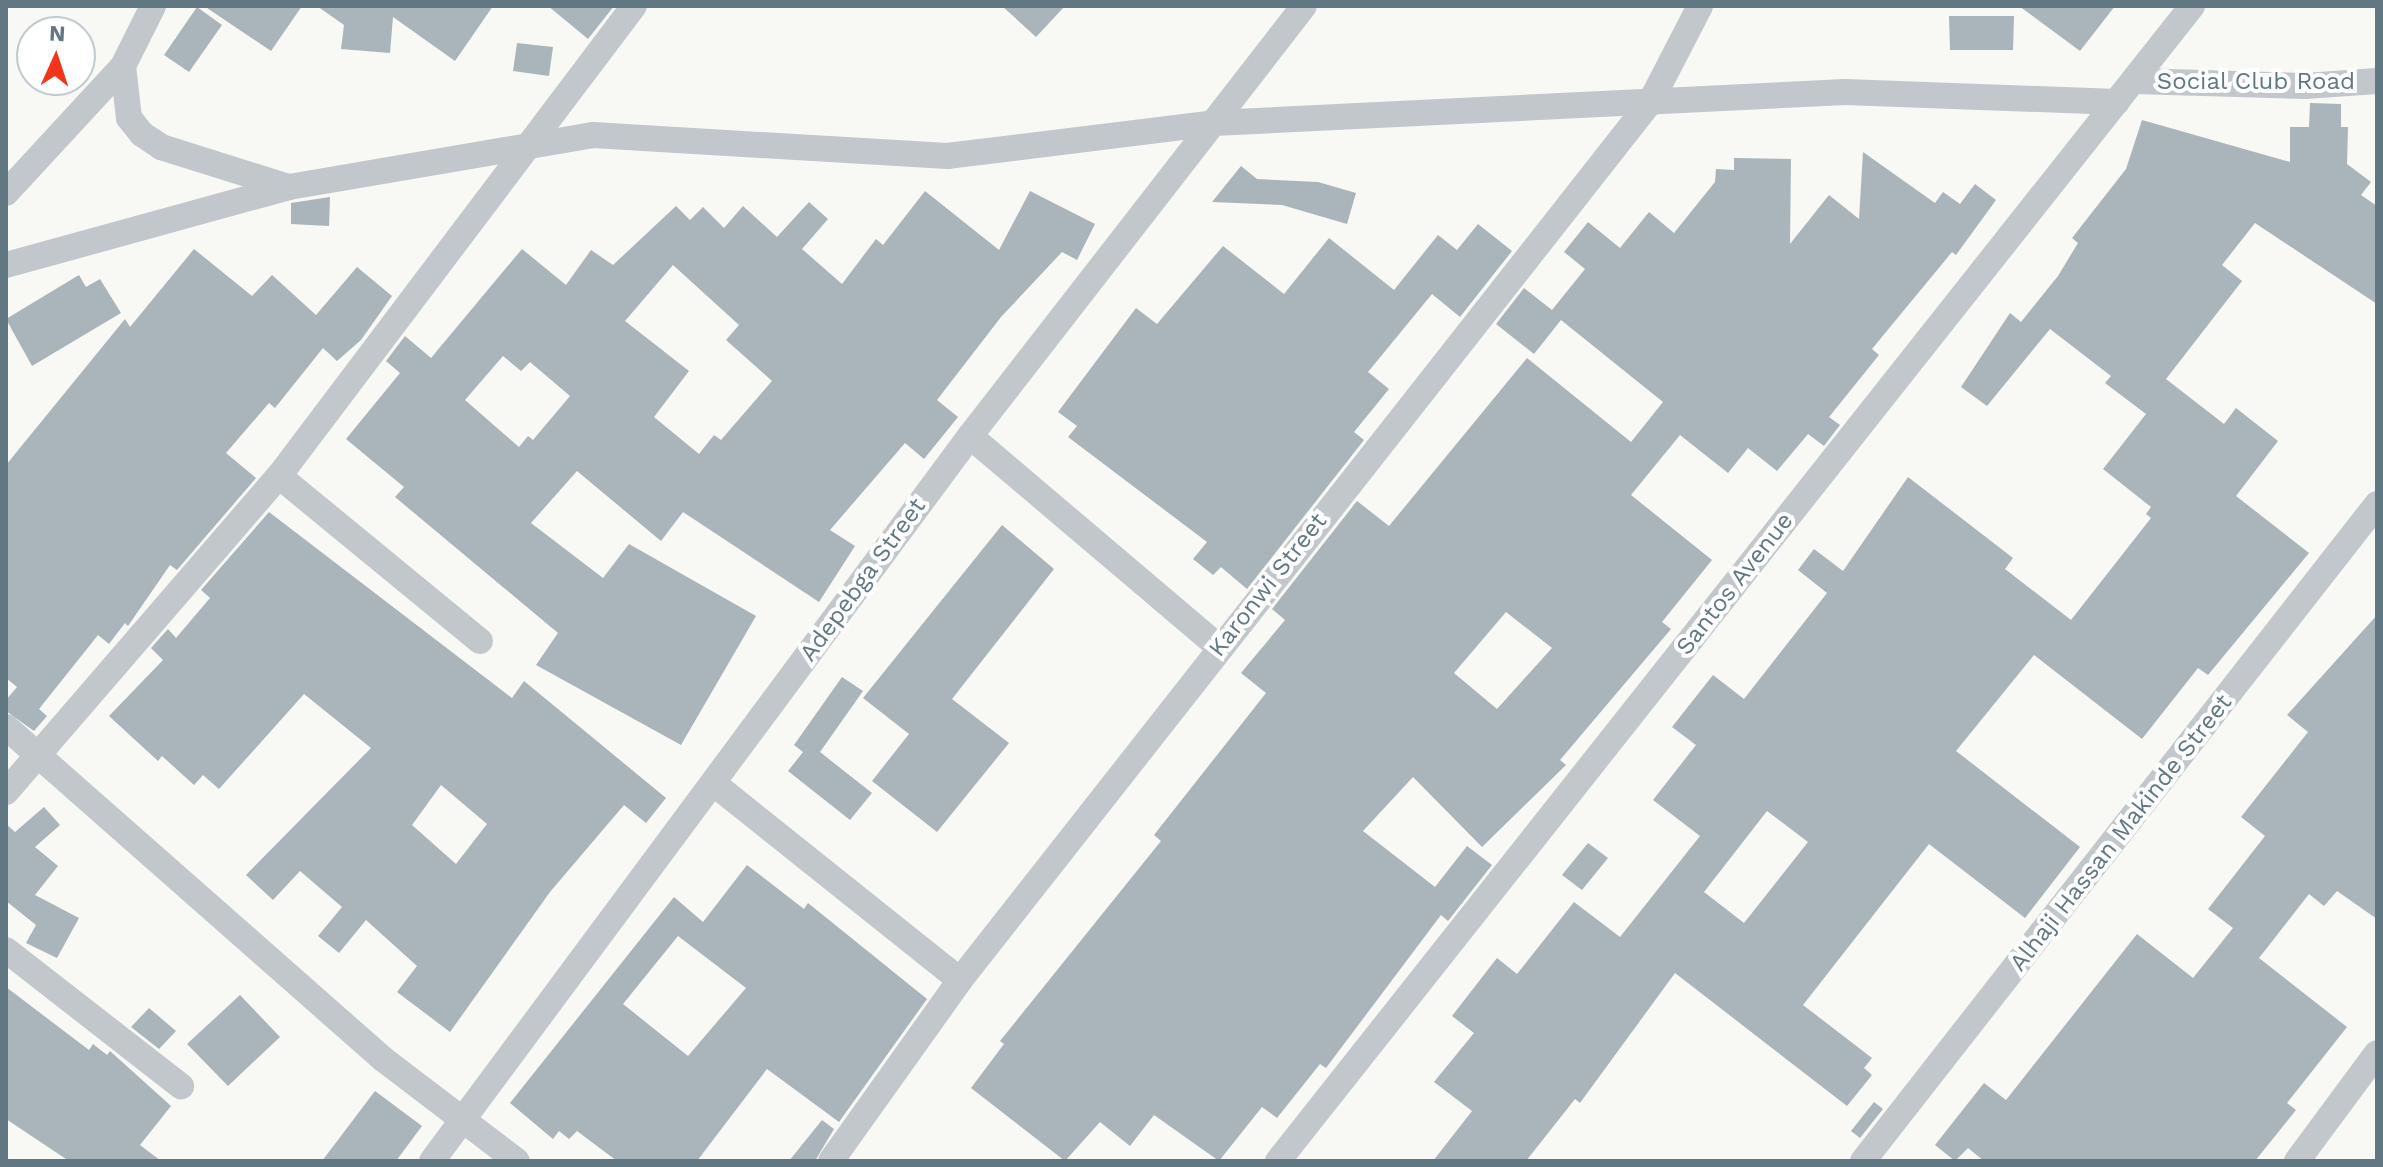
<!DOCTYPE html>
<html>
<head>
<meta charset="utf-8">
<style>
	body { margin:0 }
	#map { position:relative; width:2383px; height:1167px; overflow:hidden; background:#f8f8f5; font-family:"Work Sans",sans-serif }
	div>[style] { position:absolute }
	.building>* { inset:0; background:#a9b5ba }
	.street>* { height:26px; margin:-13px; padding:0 13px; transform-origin:13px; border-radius:13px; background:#c1c7ca }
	span { translate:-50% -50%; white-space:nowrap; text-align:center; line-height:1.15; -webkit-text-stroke:8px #fff; paint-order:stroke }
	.street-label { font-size:24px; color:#617883 }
	.frame { position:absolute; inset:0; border:8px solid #617883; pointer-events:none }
	.north { position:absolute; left:16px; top:16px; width:80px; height:80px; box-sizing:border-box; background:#fff; border:2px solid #c0c9cd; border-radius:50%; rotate:3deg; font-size:22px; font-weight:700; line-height:32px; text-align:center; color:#617883 }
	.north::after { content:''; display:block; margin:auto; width:28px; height:36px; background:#f3341b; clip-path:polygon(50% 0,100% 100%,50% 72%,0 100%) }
</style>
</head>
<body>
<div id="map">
	<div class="building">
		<i style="clip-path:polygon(204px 6px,302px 6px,271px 51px)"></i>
		<i style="clip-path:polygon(317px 6px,493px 6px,455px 61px,393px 17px,390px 53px,341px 49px,344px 25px)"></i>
		<i style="clip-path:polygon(548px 6px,614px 6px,588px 39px)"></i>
		<i style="clip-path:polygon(1002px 6px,1065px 6px,1036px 37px)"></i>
		<i style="clip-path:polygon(2019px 6px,2115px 6px,2080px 51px)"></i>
		<i style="clip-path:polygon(197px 7px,222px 25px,189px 72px,164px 55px)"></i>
		<i style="clip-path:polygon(1949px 16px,2014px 16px,2013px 50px,1950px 50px)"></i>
		<i style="clip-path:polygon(517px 43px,553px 47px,549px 76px,513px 71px)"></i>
		<i style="clip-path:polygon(evenodd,2310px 103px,2341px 104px,2341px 127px,2348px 127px,2347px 164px,2371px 182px,2361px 195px,2377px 206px,2377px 304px,2255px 223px,2222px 265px,2242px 281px,2166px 379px,2224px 424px,2236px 408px,2278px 441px,2236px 496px,2309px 553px,2208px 675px,2198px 668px,2142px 739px,2034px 655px,1956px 751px,2080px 847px,2025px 918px,1929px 844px,1803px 1005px,1872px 1058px,1864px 1068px,1872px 1075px,1847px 1106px,1675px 973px,1580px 1103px,1575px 1099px,1526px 1161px,1433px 1161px,1472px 1111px,1434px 1082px,1474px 1033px,1452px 1016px,1497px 958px,1517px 974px,1574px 902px,1620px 937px,1700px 836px,1653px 800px,1696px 745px,1672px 727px,1713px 675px,1744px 699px,1827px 593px,1798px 570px,1814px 549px,1843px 571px,1908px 477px,2013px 558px,2005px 569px,2071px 620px,2151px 518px,2146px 514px,2151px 507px,2103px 469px,2146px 414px,2105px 383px,2111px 376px,2050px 329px,1987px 406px,1961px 387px,2010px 313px,2021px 322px,2058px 276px,2078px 243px,2072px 238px,2126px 169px,2142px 120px,2290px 162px,2290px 127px,2309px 127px,2310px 103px,1767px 811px,1808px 842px,1744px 923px,1704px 892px,1767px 811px)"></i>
		<i style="clip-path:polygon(evenodd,1863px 152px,1935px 203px,1943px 192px,1960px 204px,1975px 184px,1996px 200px,1956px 255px,1952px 252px,1872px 349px,1879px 355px,1829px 417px,1840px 425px,1824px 446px,1808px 434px,1777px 471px,1748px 448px,1728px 473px,1680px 435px,1631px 495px,1712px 560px,1662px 622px,1671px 629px,1560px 760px,1566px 765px,1482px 847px,1413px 777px,1363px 831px,1435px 887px,1467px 846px,1492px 865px,1448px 921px,1441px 915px,1326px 1068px,1320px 1064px,1277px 1118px,1262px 1107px,1219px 1161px,1154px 1115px,1130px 1146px,1100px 1122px,1065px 1161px,971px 1088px,1004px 1044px,1000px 1041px,1161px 841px,1154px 835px,1266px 693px,1241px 673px,1285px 620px,1272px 609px,1357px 501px,1389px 526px,1527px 358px,1631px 442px,1663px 402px,1561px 320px,1534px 354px,1496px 324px,1524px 288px,1552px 310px,1585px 269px,1564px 252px,1588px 222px,1620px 248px,1649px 212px,1674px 233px,1715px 182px,1716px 169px,1734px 170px,1734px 158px,1791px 159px,1790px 244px,1829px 195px,1859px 219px,1863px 152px,1506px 612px,1552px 648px,1497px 709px,1454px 673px,1506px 612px)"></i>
		<i style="clip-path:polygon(1241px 166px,1257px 179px,1318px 182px,1356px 193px,1347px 224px,1282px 205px,1212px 202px)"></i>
		<i style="clip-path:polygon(evenodd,925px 191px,999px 250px,1030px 191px,1095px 224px,1077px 260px,1062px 252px,1001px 317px,937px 400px,958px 417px,924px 459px,905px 443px,830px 530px,855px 546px,819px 602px,683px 512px,661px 541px,577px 471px,531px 523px,603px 578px,629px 544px,756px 616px,681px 745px,536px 665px,558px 633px,395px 497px,404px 487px,346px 439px,400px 373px,386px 361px,405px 336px,431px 358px,522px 249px,566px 285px,591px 250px,613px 265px,676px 206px,690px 220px,703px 207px,724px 228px,743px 206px,777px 237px,809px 202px,828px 219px,802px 249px,842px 284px,876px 239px,883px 245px,925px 191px,673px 265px,739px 325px,726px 340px,772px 381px,721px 440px,714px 435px,699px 454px,654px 417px,689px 371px,625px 321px,673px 265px,925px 191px,503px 356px,521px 371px,530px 362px,570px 396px,533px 440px,528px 436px,519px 447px,465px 400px,503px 356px)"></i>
		<i style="clip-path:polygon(330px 197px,329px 226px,291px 224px,291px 203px)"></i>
		<i style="clip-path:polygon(1478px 224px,1512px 251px,1460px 317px,1432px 294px,1368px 372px,1389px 389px,1354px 432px,1364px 440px,1247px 589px,1221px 567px,1213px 575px,1193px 559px,1207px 542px,1068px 437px,1077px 426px,1058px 412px,1136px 308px,1157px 324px,1223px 246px,1284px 294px,1329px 238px,1394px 290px,1438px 235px,1457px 250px)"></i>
		<i style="clip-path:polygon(194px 249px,252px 296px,272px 275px,316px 315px,357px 267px,392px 296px,361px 340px,337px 361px,323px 348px,275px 408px,269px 403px,226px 453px,256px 478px,177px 570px,170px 565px,128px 626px,125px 623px,109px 644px,98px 635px,39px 709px,47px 716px,34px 731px,6px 711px,6px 700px,17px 687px,6px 678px,6px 465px,125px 319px,130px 327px)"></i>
		<i style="clip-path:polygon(79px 275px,86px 287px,100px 279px,121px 313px,32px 366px,6px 319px)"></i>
		<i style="clip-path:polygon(evenodd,269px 512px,512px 698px,524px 681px,666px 798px,646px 823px,624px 805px,550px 892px,450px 1032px,397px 992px,417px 966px,366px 920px,339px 953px,318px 936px,342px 907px,300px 871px,273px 900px,246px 875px,371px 748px,304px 694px,219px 789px,203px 775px,194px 785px,162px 756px,158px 761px,109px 716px,163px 660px,151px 648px,168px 629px,176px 638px,210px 598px,201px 590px,269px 512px,441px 785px,487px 824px,456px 864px,412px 825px,441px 785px)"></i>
		<i style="clip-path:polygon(1002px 525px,1054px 569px,952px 699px,1009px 743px,937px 832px,872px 781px,909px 734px,863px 698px)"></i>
		<i style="clip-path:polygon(2377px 615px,2377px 919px,2337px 891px,2324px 906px,2309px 894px,2259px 958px,2347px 1027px,2287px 1103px,2296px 1110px,2255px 1161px,1984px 1161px,1968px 1148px,1955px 1161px,1935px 1145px,1984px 1083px,2006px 1100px,2137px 934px,2193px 978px,2233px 928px,2208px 909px,2265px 836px,2241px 817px,2308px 732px,2287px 715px)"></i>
		<i style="clip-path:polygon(842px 677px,863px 691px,820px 752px,872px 793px,850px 820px,788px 771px,803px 752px,794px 745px)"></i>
		<i style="clip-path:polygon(44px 807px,60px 825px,35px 847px,58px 866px,35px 895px,79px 918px,57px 958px,26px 943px,36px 925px,6px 901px,6px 824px,15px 832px)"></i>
		<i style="clip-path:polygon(1588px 843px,1608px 858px,1582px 890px,1562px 875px)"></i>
		<i style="clip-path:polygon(evenodd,747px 865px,804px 909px,808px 903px,927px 999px,839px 1122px,767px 1069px,697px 1161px,617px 1161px,577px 1131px,569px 1139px,559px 1131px,553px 1139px,510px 1103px,674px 897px,703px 922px,747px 865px,678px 936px,746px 988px,688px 1056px,623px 1004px,678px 936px)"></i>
		<i style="clip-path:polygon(6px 987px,89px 1050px,93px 1044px,107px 1055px,110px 1051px,171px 1106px,140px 1145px,161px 1161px,69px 1161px,6px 1119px)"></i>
		<i style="clip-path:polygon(240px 995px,280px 1037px,228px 1086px,187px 1044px)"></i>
		<i style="clip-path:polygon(149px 1008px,176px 1031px,159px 1049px,131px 1027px)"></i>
		<i style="clip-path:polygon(375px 1091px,422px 1126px,396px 1161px,322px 1161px)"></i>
		<i style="clip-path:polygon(1874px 1102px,1883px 1109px,1860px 1138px,1851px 1131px)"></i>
		<i style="clip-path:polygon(822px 1120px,834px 1129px,815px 1161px,789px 1161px)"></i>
	</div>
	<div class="street">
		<i style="left:123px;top:66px;width:52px;rotate:83.4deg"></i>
		<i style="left:129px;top:118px;width:21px;rotate:51deg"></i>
		<i style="left:142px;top:134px;width:23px;rotate:34deg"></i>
		<i style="left:161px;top:147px;width:134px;rotate:17.4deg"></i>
		<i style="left:2135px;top:81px;width:170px;rotate:1.7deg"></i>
		<i style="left:2305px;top:86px;width:72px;rotate:-4deg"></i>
		<i style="left:6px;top:193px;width:173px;rotate:-47.3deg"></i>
		<i style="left:123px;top:66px;width:67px;rotate:-63.4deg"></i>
		<i style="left:6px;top:265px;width:294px;rotate:-15.4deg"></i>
		<i style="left:289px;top:187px;width:308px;rotate:-9.7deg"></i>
		<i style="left:593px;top:135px;width:355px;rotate:3.4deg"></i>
		<i style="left:947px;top:156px;width:269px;rotate:-7deg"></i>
		<i style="left:1214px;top:123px;width:632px;rotate:-2.81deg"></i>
		<i style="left:1845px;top:92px;width:272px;rotate:2.1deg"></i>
		<i style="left:970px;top:436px;width:326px;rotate:40.3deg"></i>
		<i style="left:279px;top:476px;width:260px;rotate:39.4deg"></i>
		<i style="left:6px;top:727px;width:502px;rotate:41.37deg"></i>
		<i style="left:383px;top:1059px;width:168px;rotate:37.3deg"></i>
		<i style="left:713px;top:783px;width:316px;rotate:38.6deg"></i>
		<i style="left:6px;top:792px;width:418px;rotate:-49.2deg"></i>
		<i style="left:279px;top:476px;width:589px;rotate:-52.94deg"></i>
		<i style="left:6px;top:950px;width:222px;rotate:37.9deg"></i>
		<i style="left:432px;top:1161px;width:903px;rotate:-53.42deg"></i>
		<i style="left:970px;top:436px;width:544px;rotate:-52.16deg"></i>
		<i style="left:831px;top:1161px;width:222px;rotate:-54.5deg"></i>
		<i style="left:960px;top:980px;width:1118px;rotate:-51.83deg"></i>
		<i style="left:1651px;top:101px;width:107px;rotate:-62.7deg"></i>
		<i style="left:1278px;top:1161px;width:1473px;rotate:-51.64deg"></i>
		<i style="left:1863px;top:1161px;width:834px;rotate:-51.96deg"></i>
		<i style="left:2297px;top:1161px;width:134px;rotate:-53.5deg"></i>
	</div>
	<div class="street-label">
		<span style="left:2256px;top:82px">Social Club Road</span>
		<span style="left:863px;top:580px;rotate:-54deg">Adepebga Street</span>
		<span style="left:1735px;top:584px;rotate:-52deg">Santos Avenue</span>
		<span style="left:1268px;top:585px;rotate:-52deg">Karonwi Street</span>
		<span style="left:2121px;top:833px;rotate:-52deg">Alhaji Hassan Makinde Street</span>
	</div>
	<div class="frame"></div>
	<div class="north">N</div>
</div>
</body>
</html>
